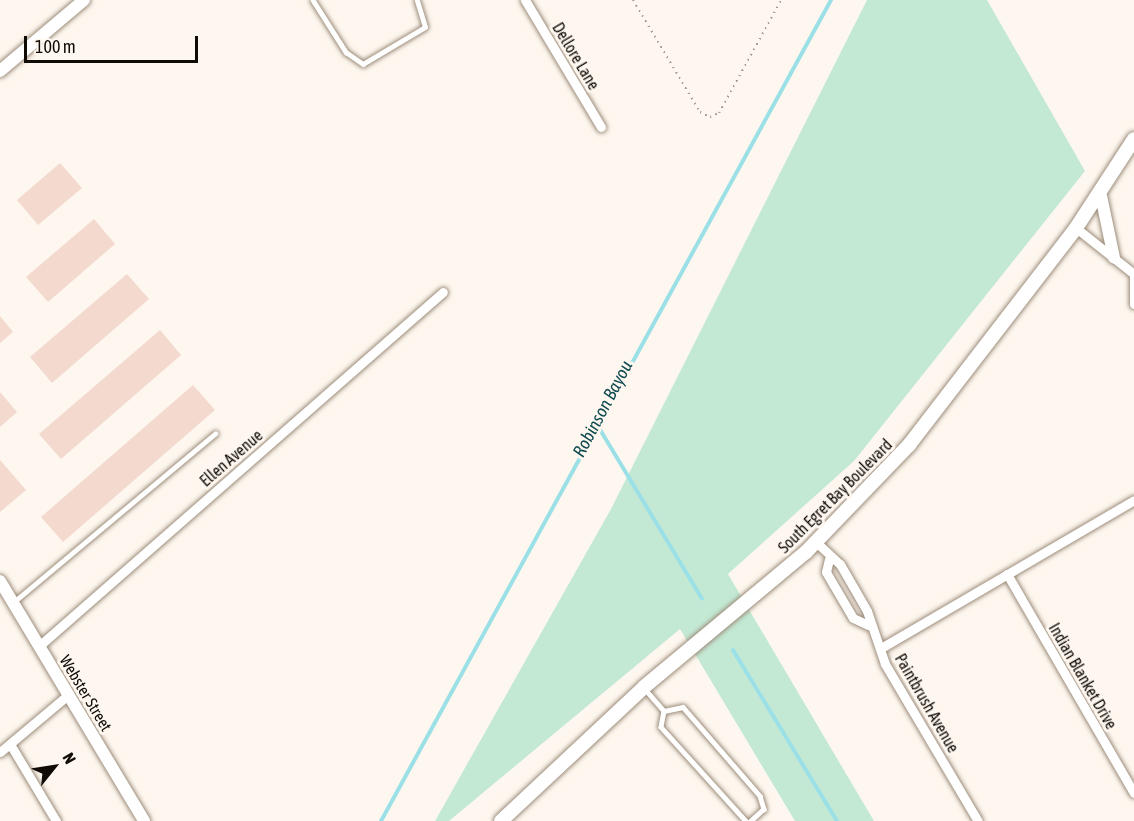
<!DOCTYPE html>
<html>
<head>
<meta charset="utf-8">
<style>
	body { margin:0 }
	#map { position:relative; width:1134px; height:821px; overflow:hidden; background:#fef7ef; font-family:"Asap Condensed",sans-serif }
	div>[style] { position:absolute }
	.green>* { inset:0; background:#c3e9d4 }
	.stream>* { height:4px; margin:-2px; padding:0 2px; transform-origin:2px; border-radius:2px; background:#9ce0e7 }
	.building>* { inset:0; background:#f3d9ce }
	.path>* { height:2px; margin-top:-1px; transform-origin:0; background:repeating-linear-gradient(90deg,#a49d96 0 1.5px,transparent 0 6px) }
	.roads { filter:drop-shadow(0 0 2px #9d8d7b) drop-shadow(0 0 2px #9d8d7b) }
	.service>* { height:4.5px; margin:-2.25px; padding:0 2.25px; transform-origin:2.25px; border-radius:2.25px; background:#fff }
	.minor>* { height:9px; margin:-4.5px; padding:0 4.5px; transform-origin:4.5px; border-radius:4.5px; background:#fff }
	.tertiary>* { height:12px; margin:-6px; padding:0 6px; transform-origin:6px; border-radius:6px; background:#fff }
	.secondary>* { height:14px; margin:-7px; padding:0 7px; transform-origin:7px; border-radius:7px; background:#fff }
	span { translate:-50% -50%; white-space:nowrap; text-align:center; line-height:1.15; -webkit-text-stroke:6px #fef7ef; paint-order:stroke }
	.street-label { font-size:16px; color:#100b05 }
	.water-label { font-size:18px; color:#0f4b51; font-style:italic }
	.north { position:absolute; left:24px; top:737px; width:60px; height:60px; -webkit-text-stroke:4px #fef7ef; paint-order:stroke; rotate:60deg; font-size:16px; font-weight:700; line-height:24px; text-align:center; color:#100b05 }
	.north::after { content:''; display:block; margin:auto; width:21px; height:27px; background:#100b05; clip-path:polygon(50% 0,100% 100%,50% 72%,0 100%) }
	.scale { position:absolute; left:24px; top:36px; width:174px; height:27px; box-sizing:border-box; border:3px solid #100b05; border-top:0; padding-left:8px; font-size:18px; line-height:21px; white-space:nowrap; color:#100b05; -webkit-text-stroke:4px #fef7ef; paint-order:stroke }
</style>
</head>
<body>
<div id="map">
	<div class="green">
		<i style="clip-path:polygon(867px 0,987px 0,1085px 171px,854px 461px,728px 574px,874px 821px,795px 821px,680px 629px,449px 821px,435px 821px,611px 509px)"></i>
	</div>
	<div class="stream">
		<i style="left:596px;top:423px;width:205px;rotate:58.9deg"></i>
		<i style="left:733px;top:650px;width:200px;rotate:58.7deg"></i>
		<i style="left:381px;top:821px;width:936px;rotate:-61.27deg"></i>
	</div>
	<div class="building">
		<i style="clip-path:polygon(60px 163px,82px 188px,38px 225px,17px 200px)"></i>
		<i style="clip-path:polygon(94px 219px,115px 244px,48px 302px,26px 277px)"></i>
		<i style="clip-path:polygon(127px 274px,149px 299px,52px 383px,30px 357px)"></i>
		<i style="clip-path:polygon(0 316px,13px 332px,0 343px)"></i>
		<i style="clip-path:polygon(160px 330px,181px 355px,61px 459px,39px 434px)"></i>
		<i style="clip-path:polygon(193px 385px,215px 410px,63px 542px,41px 517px)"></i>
		<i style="clip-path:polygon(0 392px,17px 412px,0 427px)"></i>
		<i style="clip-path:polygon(0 460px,26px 490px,0 512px)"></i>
	</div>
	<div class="path">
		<i style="left:633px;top:0;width:131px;rotate:59.1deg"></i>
		<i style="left:700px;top:112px;width:11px;rotate:27deg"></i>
		<i style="left:710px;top:117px;width:10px;rotate:-24deg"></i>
		<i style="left:719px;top:113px;width:129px;rotate:-61.2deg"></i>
	</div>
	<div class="roads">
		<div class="service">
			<i style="left:313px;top:0;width:62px;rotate:57.6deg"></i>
			<i style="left:346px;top:52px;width:21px;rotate:35deg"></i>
			<i style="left:363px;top:64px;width:72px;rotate:-30.8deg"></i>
			<i style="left:425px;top:27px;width:28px;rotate:-107deg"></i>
			<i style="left:15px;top:601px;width:261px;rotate:-39.9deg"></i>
			<i style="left:645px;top:689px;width:29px;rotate:49deg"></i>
			<i style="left:664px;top:711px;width:16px;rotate:101deg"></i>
			<i style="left:661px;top:727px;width:127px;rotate:47.9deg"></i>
			<i style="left:664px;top:711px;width:19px;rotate:-12deg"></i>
			<i style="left:683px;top:707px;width:118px;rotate:49.1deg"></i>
			<i style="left:760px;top:796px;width:14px;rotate:73deg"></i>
			<i style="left:764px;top:809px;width:18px;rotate:137deg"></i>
		</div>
		<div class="minor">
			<i style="left:525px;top:0;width:148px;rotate:59.1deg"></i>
			<i style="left:1076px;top:228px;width:74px;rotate:38.4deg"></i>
			<i style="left:1134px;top:274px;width:30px;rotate:90deg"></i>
			<i style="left:816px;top:542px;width:33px;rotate:43deg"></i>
			<i style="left:840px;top:564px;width:54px;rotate:60.1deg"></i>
			<i style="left:867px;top:611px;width:56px;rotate:71.2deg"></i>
			<i style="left:885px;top:664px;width:182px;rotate:59.4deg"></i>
			<i style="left:829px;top:559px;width:13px;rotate:103deg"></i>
			<i style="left:826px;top:572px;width:53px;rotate:59.6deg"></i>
			<i style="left:853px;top:618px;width:17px;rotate:25deg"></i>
			<i style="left:1007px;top:574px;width:253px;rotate:59.9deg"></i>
			<i style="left:39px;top:646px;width:537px;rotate:-41.23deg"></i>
			<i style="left:881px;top:648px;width:293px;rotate:-30.3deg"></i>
			<i style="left:10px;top:744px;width:90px;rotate:59.1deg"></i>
			<i style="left:0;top:752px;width:89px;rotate:-40deg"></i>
		</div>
		<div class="tertiary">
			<i style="left:0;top:71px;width:110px;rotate:-40.2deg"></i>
			<i style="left:1100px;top:191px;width:68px;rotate:78.2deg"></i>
			<i style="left:0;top:581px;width:280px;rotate:59deg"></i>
		</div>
		<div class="secondary">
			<i style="left:501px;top:821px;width:196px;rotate:-43.1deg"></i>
			<i style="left:644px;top:687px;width:211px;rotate:-39.8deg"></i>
			<i style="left:806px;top:552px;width:149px;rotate:-46.1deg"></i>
			<i style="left:909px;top:445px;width:274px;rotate:-52.4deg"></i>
			<i style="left:1076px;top:228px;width:106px;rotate:-56.9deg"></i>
		</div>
	</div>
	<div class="street-label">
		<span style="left:576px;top:56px;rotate:59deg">Dellore Lane</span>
		<span style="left:231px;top:458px;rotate:-41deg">Ellen Avenue</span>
		<span style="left:835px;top:496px;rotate:-45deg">South Egret Bay Boulevard</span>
		<span style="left:1083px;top:676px;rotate:60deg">Indian Blanket Drive</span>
		<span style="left:86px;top:693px;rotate:59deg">Webster Street</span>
		<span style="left:927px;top:703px;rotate:60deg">Paintbrush Avenue</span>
	</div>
	<div class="water-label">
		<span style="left:603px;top:409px;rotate:-62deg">Robinson Bayou</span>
	</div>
	<div class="north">N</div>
	<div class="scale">100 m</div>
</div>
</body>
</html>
